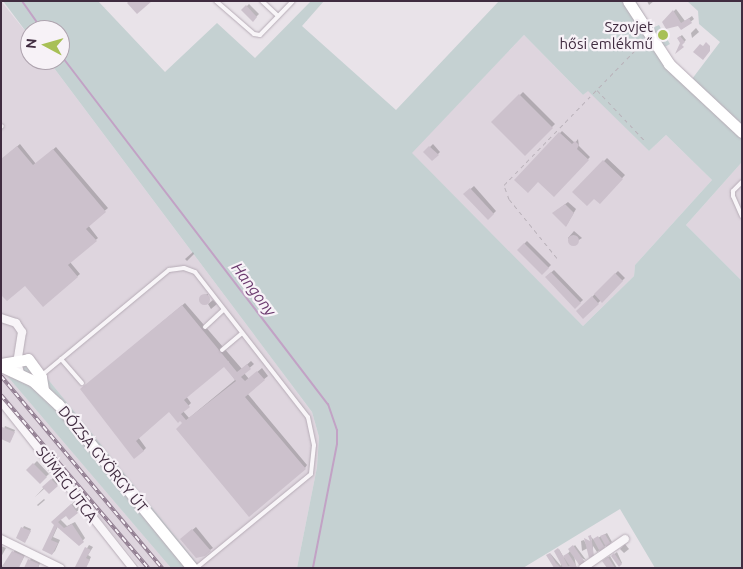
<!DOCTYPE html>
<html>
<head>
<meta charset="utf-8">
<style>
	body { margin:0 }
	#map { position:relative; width:743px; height:569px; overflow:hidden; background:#e9e3e9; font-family:Ubuntu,sans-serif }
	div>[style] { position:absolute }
	.built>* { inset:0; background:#ded5de }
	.green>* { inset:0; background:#c5d1d2 }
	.shadow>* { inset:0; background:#0003 }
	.stream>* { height:2px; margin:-1px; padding:0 1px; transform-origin:1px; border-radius:1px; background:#c2a2c5 }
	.building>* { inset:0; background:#ccc1cc }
	.round { border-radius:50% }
	.path>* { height:1px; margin-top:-0.5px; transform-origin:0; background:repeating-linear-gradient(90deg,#b9b1b9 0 4px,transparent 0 8px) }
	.roads { filter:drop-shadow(0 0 1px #b6acb6) drop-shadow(0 0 1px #b6acb6) }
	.lane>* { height:4px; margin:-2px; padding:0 2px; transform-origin:2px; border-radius:2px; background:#f8f5f8 }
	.street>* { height:8px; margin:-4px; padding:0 4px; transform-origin:4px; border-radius:4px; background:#f8f5f8 }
	.secondary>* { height:11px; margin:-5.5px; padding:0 5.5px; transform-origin:5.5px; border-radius:5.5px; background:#fff }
	.rail>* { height:4px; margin-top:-2px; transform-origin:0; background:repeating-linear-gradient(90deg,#f7f2f7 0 5.5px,#917e91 0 11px); box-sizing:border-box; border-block:1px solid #917e91 }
	.dots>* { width:14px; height:14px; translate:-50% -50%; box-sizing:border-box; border:2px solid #f7f2f7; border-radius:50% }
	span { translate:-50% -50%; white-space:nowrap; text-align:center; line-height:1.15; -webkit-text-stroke:4.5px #f7f2f7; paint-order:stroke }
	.poi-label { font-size:15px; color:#402c40 }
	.right { translate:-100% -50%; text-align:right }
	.street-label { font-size:15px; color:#402c40 }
	.water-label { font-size:16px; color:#6c3b6f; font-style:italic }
	.frame { position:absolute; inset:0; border:2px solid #402c40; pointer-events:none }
	.north { position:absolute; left:20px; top:20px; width:50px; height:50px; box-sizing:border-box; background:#f7f2f7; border:1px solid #aea3ae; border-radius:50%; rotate:276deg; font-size:14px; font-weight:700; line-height:20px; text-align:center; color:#402c40 }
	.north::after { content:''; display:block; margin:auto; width:18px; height:22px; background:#a8c056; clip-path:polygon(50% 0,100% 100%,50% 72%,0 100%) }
</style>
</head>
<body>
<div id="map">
	<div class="built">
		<i style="clip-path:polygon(1px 1px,30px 37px,30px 60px,48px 60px,312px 412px,319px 437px,317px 467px,297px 568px,201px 568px,30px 357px,8px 377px,171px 568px,141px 568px,1px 399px)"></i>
		<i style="clip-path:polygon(524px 35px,583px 95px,588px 90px,649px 151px,666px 135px,712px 180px,635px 265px,634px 276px,583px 326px,411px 153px)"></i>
		<i style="clip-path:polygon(742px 162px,742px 281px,686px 225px)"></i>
	</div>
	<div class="green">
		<i style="clip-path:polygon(evenodd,3px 1px,98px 1px,165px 72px,217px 23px,255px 58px,311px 1px,324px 1px,302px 26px,396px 110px,499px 1px,636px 1px,652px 28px,659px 25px,670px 44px,663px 48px,674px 64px,692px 79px,720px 42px,699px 24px,698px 11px,687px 1px,742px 1px,742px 162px,686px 225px,742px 281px,742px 568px,655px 568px,620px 509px,523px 568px,297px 568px,317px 467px,319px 437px,312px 412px,48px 60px,60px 60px,60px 30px,30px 30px,30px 37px,3px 1px,524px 35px,583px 95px,588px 91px,649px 151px,666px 135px,712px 180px,635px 265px,634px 276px,583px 326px,412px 153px,524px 35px)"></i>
		<i style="clip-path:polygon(30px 357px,201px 568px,171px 568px,8px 377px)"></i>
	</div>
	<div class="shadow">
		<i style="clip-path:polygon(647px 1px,654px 1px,649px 5px)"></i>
		<i style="clip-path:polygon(249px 4px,259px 14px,253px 20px,243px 10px)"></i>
		<i style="clip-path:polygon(676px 9px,685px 21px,692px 16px,694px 19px,682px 29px,679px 25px,663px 22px)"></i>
		<i style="clip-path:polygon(696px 28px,699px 32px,692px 38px,691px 33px)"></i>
		<i style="clip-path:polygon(682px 35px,686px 40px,679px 47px,681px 43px,678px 38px)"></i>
		<i style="clip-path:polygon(523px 92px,555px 124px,525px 154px,493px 122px)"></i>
		<i style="clip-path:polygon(562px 131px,575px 143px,578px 139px,579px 146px,590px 157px,554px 195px,538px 180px,516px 180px)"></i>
		<i style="clip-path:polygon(20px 144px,36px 164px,56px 147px,108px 208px,88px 225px,98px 238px,70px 262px,80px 274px,43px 305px,1px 160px)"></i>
		<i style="clip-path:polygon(433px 144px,440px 152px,432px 160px,425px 152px)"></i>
		<i style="clip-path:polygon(607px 158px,625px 175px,600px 202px,594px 197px,574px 192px)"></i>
		<i style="clip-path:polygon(474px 186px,496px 211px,488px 219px,465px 194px)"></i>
		<i style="clip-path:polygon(568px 202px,576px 209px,566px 226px,556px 211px)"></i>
		<i style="clip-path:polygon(574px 231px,582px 238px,572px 244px,568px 238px)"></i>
		<i style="clip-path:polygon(527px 241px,551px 265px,542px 274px,518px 250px)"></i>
		<i style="clip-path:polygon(193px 252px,194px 254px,187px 261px,185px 259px)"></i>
		<i style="clip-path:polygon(554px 270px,583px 300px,575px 307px,546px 277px)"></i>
		<i style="clip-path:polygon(618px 271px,625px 278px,583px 317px,578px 311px)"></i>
		<i style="clip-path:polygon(208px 294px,208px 304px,201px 301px,201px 296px)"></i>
		<i style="clip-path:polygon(213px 300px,217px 304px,211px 309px,208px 304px)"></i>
		<i style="clip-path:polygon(evenodd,185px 303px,242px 369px,251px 361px,254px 364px,244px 373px,249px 379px,262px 368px,268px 376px,247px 393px,307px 465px,305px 468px,184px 423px,169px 410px,138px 437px,146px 448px,143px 451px,84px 387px,185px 303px,229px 361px,226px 367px,235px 380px,189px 418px,183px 411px,191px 403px,186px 396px,229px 361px)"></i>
		<i style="clip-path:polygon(5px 426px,15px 430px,11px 440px,1px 438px)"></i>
		<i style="clip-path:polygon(37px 461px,49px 474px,40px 482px,28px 470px)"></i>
		<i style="clip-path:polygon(53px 478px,58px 484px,49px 492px,45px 488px,35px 497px)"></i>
		<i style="clip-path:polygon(44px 499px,45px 500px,38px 506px,37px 505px)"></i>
		<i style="clip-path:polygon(74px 502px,80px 509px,69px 518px,66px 515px,60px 519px,67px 526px,75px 522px,85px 538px,79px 545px,58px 526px,53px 537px,60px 540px,55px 551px,52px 554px,44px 550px,56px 524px,52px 522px)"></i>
		<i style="clip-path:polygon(24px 526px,31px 529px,27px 539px,18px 538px)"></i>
		<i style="clip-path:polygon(196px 527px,213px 548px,210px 550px,184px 537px)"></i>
		<i style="clip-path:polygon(607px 533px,612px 542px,604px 547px,597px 552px,593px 546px,593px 555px,588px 548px,582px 551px,581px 541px,584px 540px,586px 544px,592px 540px,590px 536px,594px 540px)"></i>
		<i style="clip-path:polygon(625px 544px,629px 549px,624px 553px,620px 549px)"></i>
		<i style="clip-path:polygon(89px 545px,93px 547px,88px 555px,91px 557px,86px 567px,76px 566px)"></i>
		<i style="clip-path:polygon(575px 545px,586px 560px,574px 555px,576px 566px,555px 568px,550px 553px,561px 566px,559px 549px,564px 558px)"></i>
		<i style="clip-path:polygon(1px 546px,6px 548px,1px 557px)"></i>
		<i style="clip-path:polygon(16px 549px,26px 553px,21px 563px,1px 568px)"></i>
		<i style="clip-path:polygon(617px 552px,622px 563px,619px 565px,612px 556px)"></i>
		<i style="clip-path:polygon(610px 556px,617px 568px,608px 568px,605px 559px)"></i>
		<i style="clip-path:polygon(32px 557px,41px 561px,38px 568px,25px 568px)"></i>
	</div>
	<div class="stream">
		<i style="left:22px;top:1px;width:35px;rotate:55deg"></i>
		<i style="left:60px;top:54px;width:441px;rotate:52.6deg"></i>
		<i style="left:328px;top:404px;width:28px;rotate:71deg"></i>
		<i style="left:337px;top:430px;width:14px;rotate:90deg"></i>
		<i style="left:337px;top:444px;width:126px;rotate:101deg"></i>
	</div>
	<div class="building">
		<i style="clip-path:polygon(129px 1px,152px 1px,137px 14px,127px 3px)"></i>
		<i style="clip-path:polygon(246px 5px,257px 17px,253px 22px,241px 10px)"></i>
		<i style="clip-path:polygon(673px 10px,681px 23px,689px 18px,692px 23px,681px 30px,678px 26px,666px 29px,662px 22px)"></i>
		<i style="clip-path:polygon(680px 36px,685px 42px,682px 45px,684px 47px,675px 54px,680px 43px,677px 38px)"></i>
		<i style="clip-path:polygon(706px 42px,710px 46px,710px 51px,703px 60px,693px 52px,700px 44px,703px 46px)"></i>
		<i style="clip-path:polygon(519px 94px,553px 128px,525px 156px,491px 122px)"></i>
		<i style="clip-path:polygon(559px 132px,572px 144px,575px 141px,579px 145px,577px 149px,589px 160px,554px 197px,538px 182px,528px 193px,514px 180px)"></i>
		<i style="clip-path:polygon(17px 146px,33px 165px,53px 149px,106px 212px,86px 229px,97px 241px,68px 265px,78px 277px,43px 307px,25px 286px,7px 301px,1px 295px,1px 159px)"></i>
		<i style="clip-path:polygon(429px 146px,439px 155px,432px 161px,423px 152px)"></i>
		<i style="clip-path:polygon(603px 160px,623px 179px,600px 204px,594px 199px,587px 206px,572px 192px)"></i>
		<i style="clip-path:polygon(470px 188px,494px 214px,488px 220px,463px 194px)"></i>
		<i style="clip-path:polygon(565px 204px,574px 213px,566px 227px,552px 213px)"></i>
		<i class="round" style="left:567.5px;top:234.5px;width:11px;height:11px"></i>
		<i style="clip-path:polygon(524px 243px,549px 268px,542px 275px,517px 250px)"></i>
		<i style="clip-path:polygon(551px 272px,581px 303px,575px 309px,545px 277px)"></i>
		<i style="clip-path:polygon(615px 273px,623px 281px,602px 303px,594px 294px)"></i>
		<i class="round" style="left:198.5px;top:293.5px;width:11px;height:11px"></i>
		<i style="clip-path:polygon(592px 296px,599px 304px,583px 319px,576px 311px)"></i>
		<i style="clip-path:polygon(evenodd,182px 305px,237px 372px,247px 364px,251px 369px,241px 377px,245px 381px,257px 371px,265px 380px,245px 397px,306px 469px,249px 517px,176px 429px,182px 423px,180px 421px,178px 423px,169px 412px,136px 441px,144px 451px,134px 459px,80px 389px,182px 305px,224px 367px,236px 381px,186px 420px,181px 414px,190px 407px,184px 400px,224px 367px)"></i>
		<i style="clip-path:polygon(2px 427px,15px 432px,10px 443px,1px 439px)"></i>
		<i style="clip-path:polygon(33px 463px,47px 477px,40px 484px,26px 470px)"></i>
		<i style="clip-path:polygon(51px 479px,58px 486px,49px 494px,42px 487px)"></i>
		<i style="clip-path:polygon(71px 504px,78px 513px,69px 520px,66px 516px,58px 522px,64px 528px,72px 524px,84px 542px,79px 546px,57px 527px,51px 540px,58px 543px,52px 555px,42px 550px,54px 525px,51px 522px)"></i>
		<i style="clip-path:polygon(21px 527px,31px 531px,25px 543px,16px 538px)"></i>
		<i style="clip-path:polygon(192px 529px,211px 551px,205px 556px,196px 558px,180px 539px)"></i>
		<i style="clip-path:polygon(605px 534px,611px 544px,606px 547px,600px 536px)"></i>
		<i style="clip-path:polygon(591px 535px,594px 556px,589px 558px,584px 538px,590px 541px,588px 536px)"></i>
		<i style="clip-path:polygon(598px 536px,605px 548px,600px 552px,593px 539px)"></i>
		<i style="clip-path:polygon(573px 545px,585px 562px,580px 566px,568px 549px)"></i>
		<i style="clip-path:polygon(85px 547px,91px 550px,86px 558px,90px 560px,86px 568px,77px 568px,75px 567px)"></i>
		<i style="clip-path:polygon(558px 548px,563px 556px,569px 568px,563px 568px,554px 551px)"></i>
		<i style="clip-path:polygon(12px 551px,24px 556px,19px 568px,1px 568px)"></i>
		<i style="clip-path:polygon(550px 553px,556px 563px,561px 568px,554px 568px,546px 555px)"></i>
		<i style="clip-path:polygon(568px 553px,577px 567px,576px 568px,571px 568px,563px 556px)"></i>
		<i style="clip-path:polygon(614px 553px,622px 564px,619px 567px,611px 556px)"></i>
		<i style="clip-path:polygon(608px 557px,615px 568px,607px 568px,602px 561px)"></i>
		<i style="clip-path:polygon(28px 559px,39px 564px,38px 568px,24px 568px)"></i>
	</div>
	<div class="path">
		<i style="left:597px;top:90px;width:71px;rotate:46.7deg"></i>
		<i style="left:557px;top:258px;width:76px;rotate:-129.1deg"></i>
		<i style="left:509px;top:199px;width:15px;rotate:-110deg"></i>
		<i style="left:504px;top:185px;width:199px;rotate:-45.8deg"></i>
	</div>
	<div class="roads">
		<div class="lane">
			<i style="left:216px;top:1px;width:50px;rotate:41deg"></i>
			<i style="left:254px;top:34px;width:6px;rotate:9deg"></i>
			<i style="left:260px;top:35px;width:47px;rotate:-45.9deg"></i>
			<i style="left:262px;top:1px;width:22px;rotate:43deg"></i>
			<i style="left:1px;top:127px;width:1px;rotate:-45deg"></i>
			<i style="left:742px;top:182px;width:13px;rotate:135deg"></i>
			<i style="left:733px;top:191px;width:5px;rotate:90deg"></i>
			<i style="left:733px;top:196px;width:22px;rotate:66deg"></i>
			<i style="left:205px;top:327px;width:25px;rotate:-43deg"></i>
			<i style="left:222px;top:350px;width:26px;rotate:-40deg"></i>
			<i style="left:61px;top:359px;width:32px;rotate:49deg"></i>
			<i style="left:42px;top:375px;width:165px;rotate:-39.6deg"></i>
			<i style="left:169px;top:270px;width:15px;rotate:-8deg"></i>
			<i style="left:184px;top:268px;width:12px;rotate:20deg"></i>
			<i style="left:195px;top:272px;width:184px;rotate:52.1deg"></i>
			<i style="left:308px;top:417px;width:29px;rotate:78deg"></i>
			<i style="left:314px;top:445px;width:29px;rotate:96deg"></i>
			<i style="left:311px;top:474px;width:149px;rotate:140.7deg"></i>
		</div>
		<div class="street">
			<i style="left:1px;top:318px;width:16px;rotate:18deg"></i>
			<i style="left:16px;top:323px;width:11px;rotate:56deg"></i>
			<i style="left:22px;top:332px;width:30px;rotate:99deg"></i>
			<i style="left:17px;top:362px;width:11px;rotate:75deg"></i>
			<i style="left:1px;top:401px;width:213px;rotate:51.7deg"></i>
			<i style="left:1px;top:539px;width:66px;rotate:26.2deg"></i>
			<i style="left:583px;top:568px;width:51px;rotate:-34.6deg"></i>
		</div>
		<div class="secondary">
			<i style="left:628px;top:1px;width:75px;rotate:56.9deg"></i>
			<i style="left:669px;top:64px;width:100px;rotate:43deg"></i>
			<i style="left:1px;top:364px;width:27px;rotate:-10deg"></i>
			<i style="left:28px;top:359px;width:22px;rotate:54deg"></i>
			<i style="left:41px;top:377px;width:12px;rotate:81deg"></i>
			<i style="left:1px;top:366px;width:35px;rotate:25deg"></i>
			<i style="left:33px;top:381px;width:34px;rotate:43deg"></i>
			<i style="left:58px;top:404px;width:212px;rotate:50.7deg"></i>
		</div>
	</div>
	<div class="rail">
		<i style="left:1px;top:376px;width:251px;rotate:50deg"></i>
		<i style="left:1px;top:395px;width:227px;rotate:49.6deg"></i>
	</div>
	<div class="dots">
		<i style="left:663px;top:35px;background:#a8c056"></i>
	</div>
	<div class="poi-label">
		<span class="right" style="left:653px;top:35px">Szovjet<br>hősi emlékmű</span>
	</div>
	<div class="street-label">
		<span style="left:103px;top:459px;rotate:51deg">DÓZSA GYÖRGY ÚT</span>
		<span style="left:67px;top:484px;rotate:53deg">SÜMEG UTCA</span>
	</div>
	<div class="water-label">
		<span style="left:254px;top:289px;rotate:53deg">Hangony</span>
	</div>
	<div class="frame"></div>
	<div class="north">N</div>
</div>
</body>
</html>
